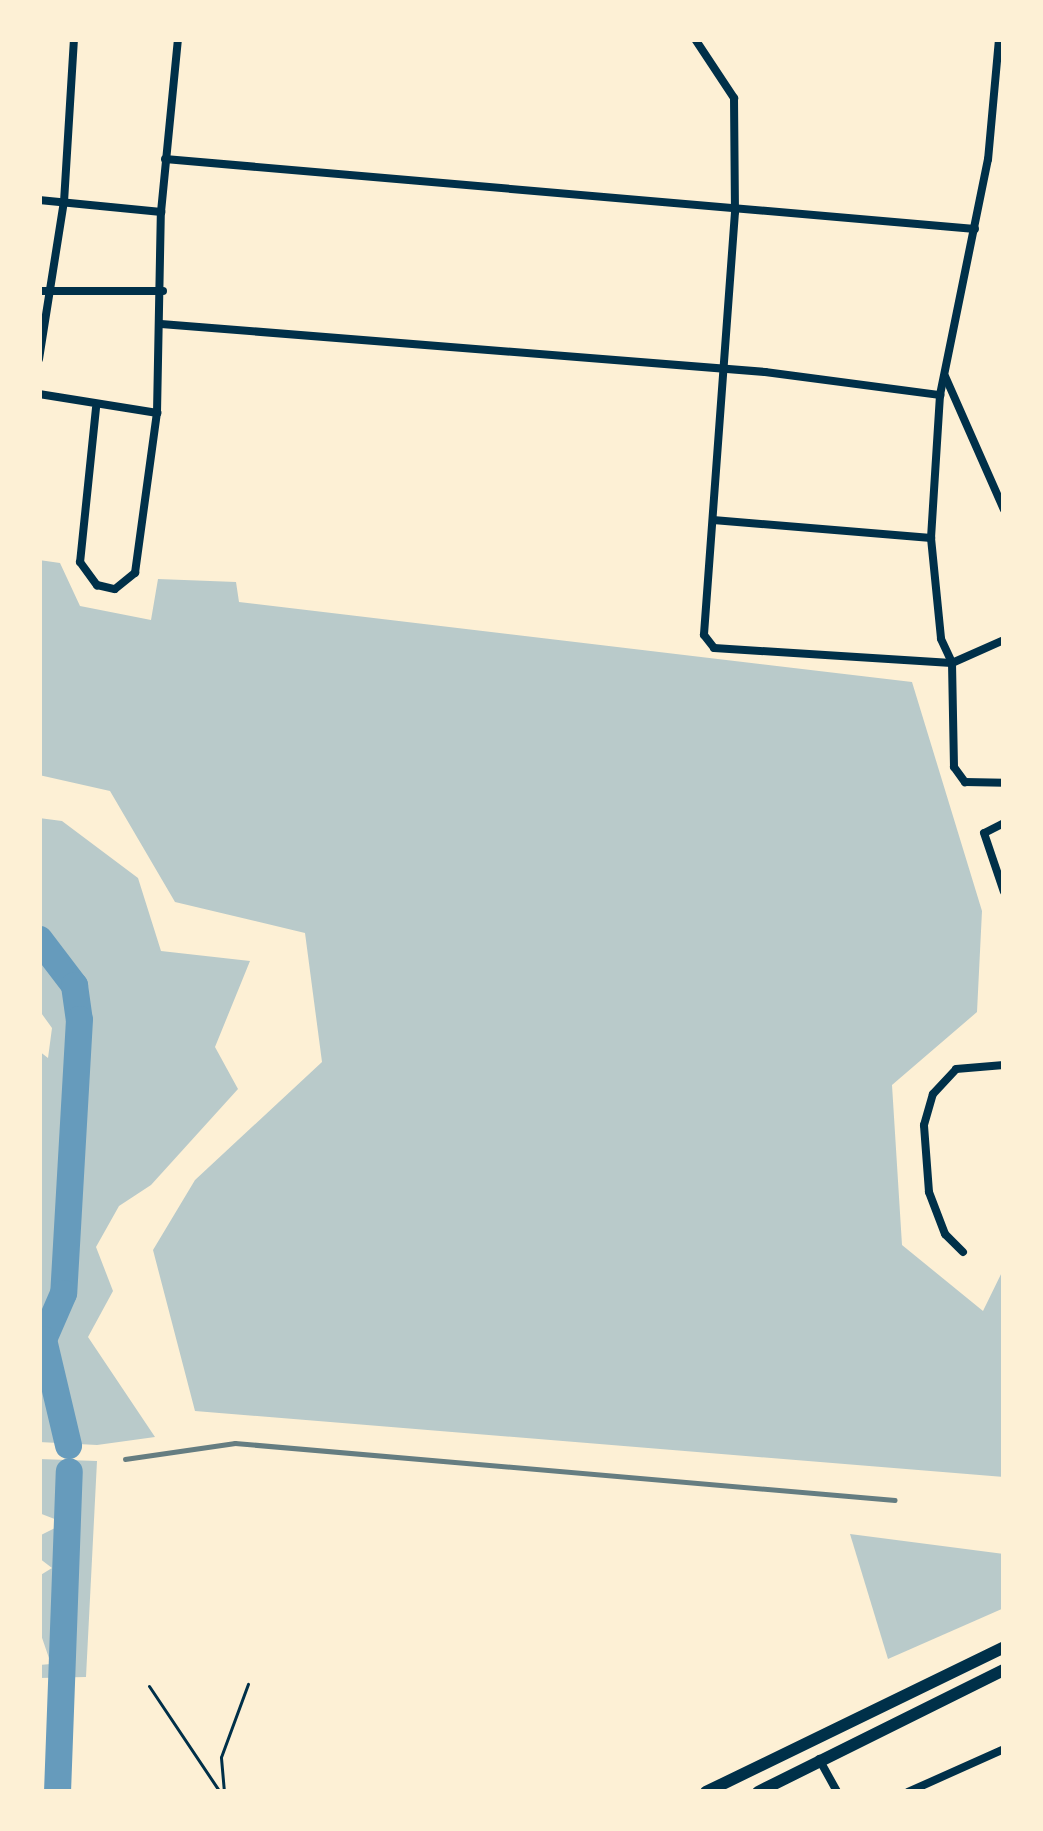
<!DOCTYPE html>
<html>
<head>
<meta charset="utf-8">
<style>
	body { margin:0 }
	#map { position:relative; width:1043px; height:1831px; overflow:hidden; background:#fdf0d5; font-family:"Exo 2",sans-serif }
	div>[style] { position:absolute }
	.green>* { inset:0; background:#b9caca }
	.river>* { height:27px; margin:-13.5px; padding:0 13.5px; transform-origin:13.5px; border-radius:13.5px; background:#669bbc }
	.path>* { height:3px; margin:-1.5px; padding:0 1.5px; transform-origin:1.5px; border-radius:1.5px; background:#003049 }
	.minor>* { height:8px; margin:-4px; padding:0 4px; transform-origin:4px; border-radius:4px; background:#003049 }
	.primary>* { height:12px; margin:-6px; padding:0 6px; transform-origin:6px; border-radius:6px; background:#003049 }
	.rail>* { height:4.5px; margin:-2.25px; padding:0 2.25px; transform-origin:2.25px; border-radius:2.25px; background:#657d81 }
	span { translate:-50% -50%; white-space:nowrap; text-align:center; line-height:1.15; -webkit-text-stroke:12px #fdf0d5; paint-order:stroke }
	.frame { position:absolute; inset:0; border:42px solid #fdf0d5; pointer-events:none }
</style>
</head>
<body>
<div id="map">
	<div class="green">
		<i style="clip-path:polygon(39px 560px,60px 563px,80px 606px,151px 620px,158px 579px,236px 582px,239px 602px,912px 682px,982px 911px,977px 1012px,892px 1085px,902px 1245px,983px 1311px,1004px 1268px,1004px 1477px,195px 1411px,153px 1250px,195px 1180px,322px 1062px,305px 933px,175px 902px,110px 791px,39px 775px)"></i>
		<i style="clip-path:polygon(39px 818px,62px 821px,138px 878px,161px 951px,250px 961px,215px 1047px,238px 1089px,151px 1185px,119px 1206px,96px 1247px,113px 1291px,88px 1337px,155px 1437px,97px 1445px,39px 1442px,39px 1051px,48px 1058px,52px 1028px,39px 1010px)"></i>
		<i style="clip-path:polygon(39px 1459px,97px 1461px,86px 1677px,39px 1678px,39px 1665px,51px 1664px,39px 1629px,39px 1576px,52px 1568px,39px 1558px,39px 1536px,65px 1523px,39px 1513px)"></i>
		<i style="clip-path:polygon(850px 1534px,1004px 1554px,1004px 1608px,888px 1659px)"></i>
	</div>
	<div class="river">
		<i style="left:39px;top:939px;width:58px;rotate:52.7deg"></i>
		<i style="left:74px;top:985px;width:34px;rotate:82deg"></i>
		<i style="left:79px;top:1019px;width:274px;rotate:93.3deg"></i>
		<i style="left:63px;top:1293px;width:50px;rotate:113.5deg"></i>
		<i style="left:43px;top:1339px;width:109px;rotate:76.7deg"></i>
		<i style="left:57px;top:1792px;width:321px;rotate:-87.9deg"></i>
	</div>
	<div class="path">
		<i style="left:149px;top:1686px;width:128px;rotate:56.2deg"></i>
		<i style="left:224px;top:1792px;width:35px;rotate:-95deg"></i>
		<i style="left:221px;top:1757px;width:78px;rotate:-69.7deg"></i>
	</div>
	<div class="minor">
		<i style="left:695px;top:39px;width:71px;rotate:56.5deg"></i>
		<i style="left:734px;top:98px;width:114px;rotate:89.5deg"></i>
		<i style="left:735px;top:212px;width:424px;rotate:94.2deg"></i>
		<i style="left:704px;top:635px;width:16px;rotate:52deg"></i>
		<i style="left:714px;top:648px;width:238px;rotate:3.6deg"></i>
		<i style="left:952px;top:663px;width:57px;rotate:-23.9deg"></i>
		<i style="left:999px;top:39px;width:121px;rotate:95.2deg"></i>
		<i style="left:988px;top:159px;width:241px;rotate:101.5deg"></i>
		<i style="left:940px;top:395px;width:143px;rotate:93.6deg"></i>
		<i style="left:931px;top:538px;width:101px;rotate:84.3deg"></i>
		<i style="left:941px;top:639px;width:26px;rotate:65deg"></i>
		<i style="left:952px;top:663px;width:104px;rotate:88.9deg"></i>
		<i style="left:954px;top:767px;width:19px;rotate:54deg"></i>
		<i style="left:965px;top:782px;width:39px;rotate:1deg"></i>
		<i style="left:165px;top:159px;width:813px;rotate:4.94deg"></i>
		<i style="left:39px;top:200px;width:123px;rotate:5.6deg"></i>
		<i style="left:39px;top:291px;width:124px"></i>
		<i style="left:161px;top:324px;width:606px;rotate:4.54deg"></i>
		<i style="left:765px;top:372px;width:177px;rotate:7.5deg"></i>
		<i style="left:39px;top:359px;width:159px;rotate:-81deg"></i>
		<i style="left:64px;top:202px;width:163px;rotate:-86.5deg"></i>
		<i style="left:945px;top:376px;width:146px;rotate:66.2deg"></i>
		<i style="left:39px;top:394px;width:120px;rotate:9.1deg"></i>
		<i style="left:96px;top:408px;width:155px;rotate:95.9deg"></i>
		<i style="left:80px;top:562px;width:29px;rotate:54deg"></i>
		<i style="left:97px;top:585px;width:18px;rotate:13deg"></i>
		<i style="left:115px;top:589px;width:26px;rotate:-39deg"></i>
		<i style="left:135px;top:573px;width:162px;rotate:-82.2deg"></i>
		<i style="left:157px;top:413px;width:201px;rotate:-88.9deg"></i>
		<i style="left:161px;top:212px;width:174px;rotate:-84.4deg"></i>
		<i style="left:713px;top:520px;width:219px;rotate:4.7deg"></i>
		<i style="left:1004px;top:823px;width:22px;rotate:153deg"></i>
		<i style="left:984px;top:833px;width:62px;rotate:71.3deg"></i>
		<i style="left:963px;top:1252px;width:25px;rotate:-135deg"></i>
		<i style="left:945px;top:1234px;width:45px;rotate:-110.9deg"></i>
		<i style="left:929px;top:1192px;width:67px;rotate:-94.3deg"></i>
		<i style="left:924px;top:1125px;width:32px;rotate:-74deg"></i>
		<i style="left:933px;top:1094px;width:34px;rotate:-47deg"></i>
		<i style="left:956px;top:1069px;width:48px;rotate:-4.8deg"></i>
		<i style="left:819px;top:1759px;width:38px;rotate:61deg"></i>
		<i style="left:908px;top:1792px;width:105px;rotate:-24.1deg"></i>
	</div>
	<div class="primary">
		<i style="left:706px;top:1792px;width:331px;rotate:-25.9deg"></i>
		<i style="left:758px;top:1792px;width:275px;rotate:-26.4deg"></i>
	</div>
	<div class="rail">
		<i style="left:125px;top:1459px;width:111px;rotate:-8.3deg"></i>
		<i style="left:235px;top:1443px;width:662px;rotate:4.94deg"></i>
	</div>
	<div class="frame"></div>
</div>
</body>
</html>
